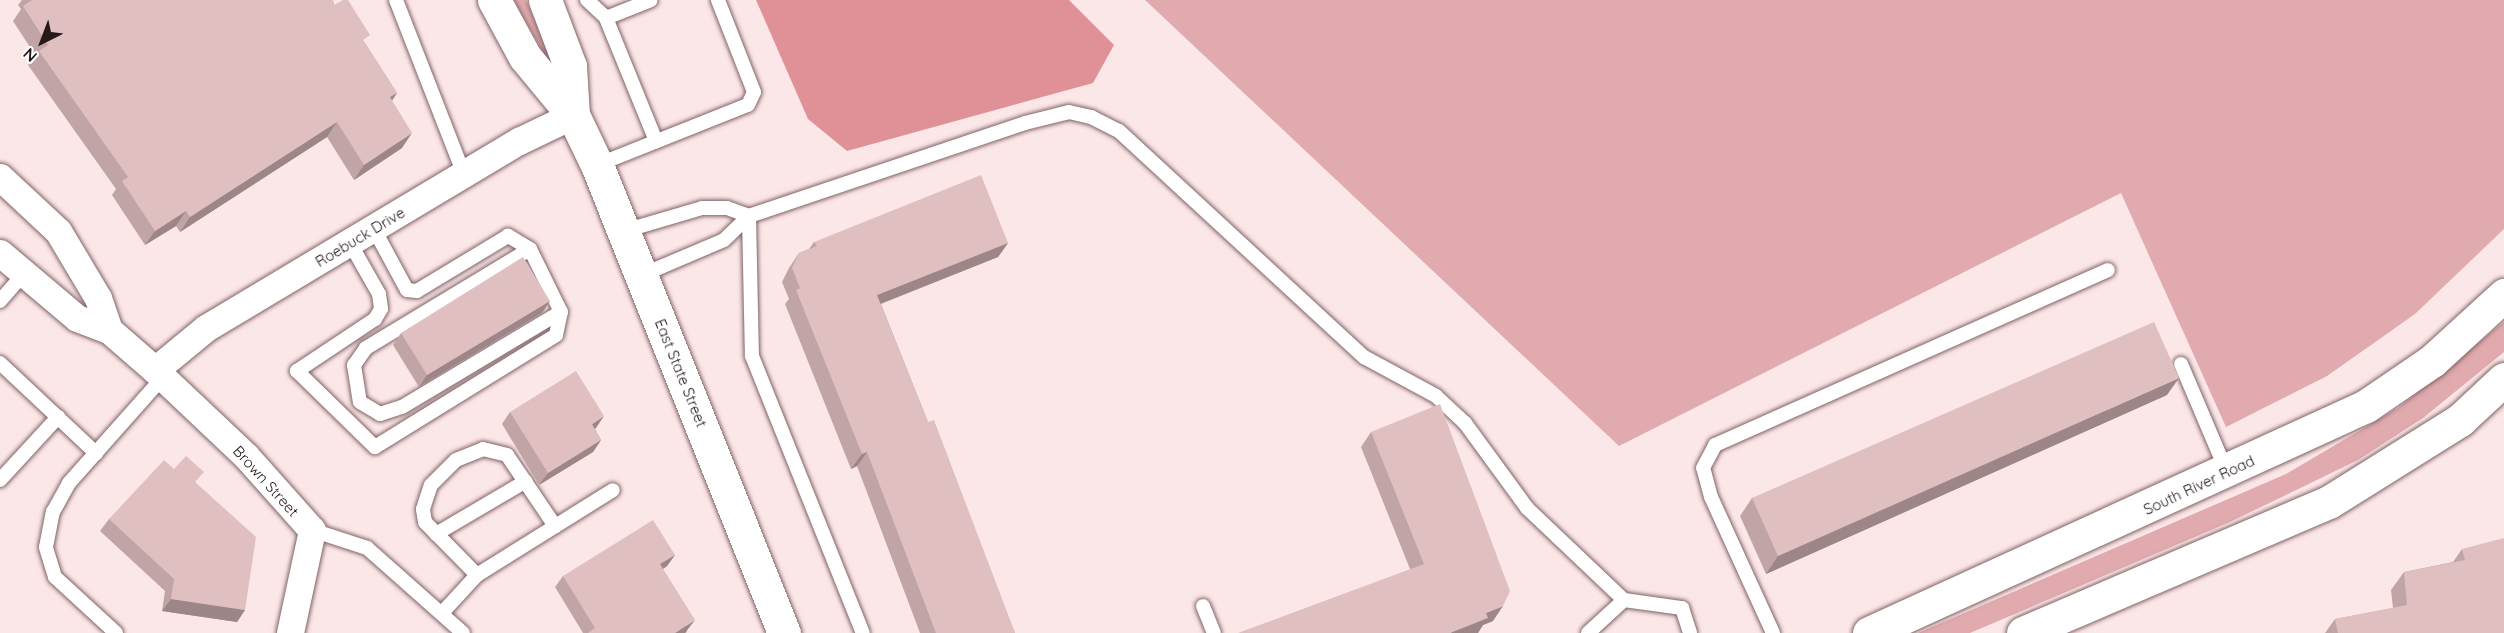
<!DOCTYPE html>
<html>
<head>
<meta charset="utf-8">
<style>
	body { margin:0 }
	#map { position:relative; width:2504px; height:633px; overflow:hidden; background:#fce7e8; font-family:Quicksand,sans-serif }
	div>[style] { position:absolute }
	.green>* { inset:0; background:#e0aaae }
	.forest>* { inset:0; background:#e09197 }
	.roads { filter:drop-shadow(0 0 2px #806365) drop-shadow(0 0 2px #806365) }
	.service>* { height:14px; margin:-7px; padding:0 7px; transform-origin:7px; border-radius:7px; background:#fff }
	.minor>* { height:27px; margin:-13.5px; padding:0 13.5px; transform-origin:13.5px; border-radius:13.5px; background:#fff }
	.secondary>* { height:33px; margin:-16.5px; padding:0 16.5px; transform-origin:16.5px; border-radius:16.5px; background:#fff }
	.primary>* { height:33px; margin:-16.5px; padding:0 16.5px; transform-origin:16.5px; border-radius:16.5px; background:#fff }
	.wall>* { inset:0; background:#c1a4a6 }
	.shaded-wall>* { inset:0; background:#9d8687 }
	.building>* { inset:0; background:#e0bfc1 }
	span { translate:-50% -50%; white-space:nowrap; text-align:center; line-height:1.15; -webkit-text-stroke:4.5px #fff; paint-order:stroke }
	.street-label { font-size:15px; color:#251919 }
	.north { position:absolute; left:12px; top:12px; width:60px; height:60px; -webkit-text-stroke:4px #fff; paint-order:stroke; rotate:222deg; font-size:16px; font-weight:700; line-height:24px; text-align:center; color:#251919 }
	.north::after { content:''; display:block; margin:auto; width:21px; height:27px; background:#251919; clip-path:polygon(50% 0,100% 100%,50% 72%,0 100%) }
</style>
</head>
<body>
<div id="map">
	<div class="green">
		<i style="clip-path:polygon(514px 0,526px 0,549px 54px,545px 55px)"></i>
		<i style="clip-path:polygon(1145px 0,2504px 0,2504px 229px,2415px 314px,2327px 376px,2226px 427px,2121px 193px,1619px 446px)"></i>
		<i style="clip-path:polygon(2504px 322px,2504px 352px,2423px 418px,2358px 460px,2230px 522px,1970px 633px,1918px 633px,2286px 474px,2398px 408px)"></i>
	</div>
	<div class="forest">
		<i style="clip-path:polygon(756px 0,1069px 0,1114px 45px,1093px 83px,847px 151px,808px 119px)"></i>
	</div>
	<div class="roads">
		<div class="service">
			<i style="left:396px;top:0;width:187px;rotate:68.7deg"></i>
			<i style="left:587px;top:0;width:26px;rotate:43deg"></i>
			<i style="left:606px;top:18px;width:133px;rotate:67.9deg"></i>
			<i style="left:606px;top:18px;width:48px;rotate:-21.8deg"></i>
			<i style="left:597px;top:165px;width:162px;rotate:-21.7deg"></i>
			<i style="left:748px;top:105px;width:14px;rotate:-65deg"></i>
			<i style="left:754px;top:92px;width:99px;rotate:-111.4deg"></i>
			<i style="left:749px;top:216px;width:140px;rotate:88.8deg"></i>
			<i style="left:752px;top:356px;width:298px;rotate:68.2deg"></i>
			<i style="left:624px;top:231px;width:81px;rotate:-16.4deg"></i>
			<i style="left:702px;top:208px;width:25px"></i>
			<i style="left:727px;top:208px;width:23px;rotate:20deg"></i>
			<i style="left:350px;top:243px;width:59px;rotate:60.4deg"></i>
			<i style="left:379px;top:294px;width:15px;rotate:82deg"></i>
			<i style="left:381px;top:309px;width:12px;rotate:121deg"></i>
			<i style="left:375px;top:319px;width:94px;rotate:146.3deg"></i>
			<i style="left:297px;top:371px;width:109px;rotate:44.3deg"></i>
			<i style="left:375px;top:447px;width:213px;rotate:-31.7deg"></i>
			<i style="left:556px;top:335px;width:24px;rotate:-78deg"></i>
			<i style="left:561px;top:312px;width:70px;rotate:-116.2deg"></i>
			<i style="left:530px;top:249px;width:26px;rotate:-149deg"></i>
			<i style="left:508px;top:236px;width:106px;rotate:148.9deg"></i>
			<i style="left:417px;top:291px;width:10px;rotate:-174deg"></i>
			<i style="left:407px;top:290px;width:69px;rotate:-118.4deg"></i>
			<i style="left:530px;top:249px;width:192px;rotate:148.9deg"></i>
			<i style="left:366px;top:348px;width:21px;rotate:125deg"></i>
			<i style="left:354px;top:365px;width:37px;rotate:81deg"></i>
			<i style="left:360px;top:402px;width:23px;rotate:31deg"></i>
			<i style="left:380px;top:414px;width:23px;rotate:-18deg"></i>
			<i style="left:402px;top:407px;width:185px;rotate:-30.9deg"></i>
			<i style="left:642px;top:275px;width:89px;rotate:-23.1deg"></i>
			<i style="left:724px;top:240px;width:35px;rotate:-44deg"></i>
			<i style="left:749px;top:216px;width:291px;rotate:-18.6deg"></i>
			<i style="left:1025px;top:123px;width:45px;rotate:-14deg"></i>
			<i style="left:1069px;top:112px;width:23px;rotate:13deg"></i>
			<i style="left:1091px;top:117px;width:31px;rotate:27deg"></i>
			<i style="left:1119px;top:131px;width:333px;rotate:42.7deg"></i>
			<i style="left:1364px;top:357px;width:82px;rotate:28.4deg"></i>
			<i style="left:1436px;top:396px;width:40px;rotate:43deg"></i>
			<i style="left:1465px;top:423px;width:105px;rotate:53.9deg"></i>
			<i style="left:1527px;top:508px;width:134px;rotate:43.5deg"></i>
			<i style="left:1624px;top:600px;width:59px;rotate:7.9deg"></i>
			<i style="left:1682px;top:608px;width:26px;rotate:72deg"></i>
			<i style="left:0;top:301px;width:35px;rotate:-49deg"></i>
			<i style="left:0;top:363px;width:132px;rotate:43.2deg"></i>
			<i style="left:2181px;top:364px;width:115px;rotate:67deg"></i>
			<i style="left:0;top:480px;width:86px;rotate:-47.4deg"></i>
			<i style="left:312px;top:530px;width:58px;rotate:18.1deg"></i>
			<i style="left:367px;top:548px;width:128px;rotate:41.5deg"></i>
			<i style="left:436px;top:534px;width:104px;rotate:-30.5deg"></i>
			<i style="left:477px;top:575px;width:74px;rotate:-134.5deg"></i>
			<i style="left:425px;top:522px;width:13px;rotate:-99deg"></i>
			<i style="left:423px;top:509px;width:25px;rotate:-72deg"></i>
			<i style="left:431px;top:485px;width:35px;rotate:-45deg"></i>
			<i style="left:456px;top:460px;width:29px;rotate:-22deg"></i>
			<i style="left:483px;top:449px;width:25px;rotate:14deg"></i>
			<i style="left:507px;top:455px;width:86px;rotate:55.9deg"></i>
			<i style="left:1203px;top:606px;width:29px;rotate:68deg"></i>
			<i style="left:442px;top:613px;width:52px;rotate:-47.4deg"></i>
			<i style="left:477px;top:575px;width:160px;rotate:-32deg"></i>
			<i style="left:116px;top:633px;width:83px;rotate:-137.4deg"></i>
			<i style="left:55px;top:577px;width:31px;rotate:-107deg"></i>
			<i style="left:46px;top:547px;width:36px;rotate:-79deg"></i>
			<i style="left:53px;top:512px;width:33px;rotate:-61deg"></i>
			<i style="left:69px;top:483px;width:142px;rotate:-48.4deg"></i>
			<i style="left:1588px;top:633px;width:49px;rotate:-42.5deg"></i>
			<i style="left:1773px;top:633px;width:149px;rotate:-114.5deg"></i>
			<i style="left:1711px;top:497px;width:30px;rotate:-105deg"></i>
			<i style="left:1703px;top:468px;width:26px;rotate:-62deg"></i>
			<i style="left:1715px;top:445px;width:430px;rotate:-24deg"></i>
		</div>
		<div class="minor">
			<i style="left:0;top:177px;width:79px;rotate:43deg"></i>
			<i style="left:58px;top:231px;width:78px;rotate:59.2deg"></i>
			<i style="left:98px;top:298px;width:34px;rotate:71deg"></i>
			<i style="left:0;top:253px;width:101px;rotate:40.2deg"></i>
			<i style="left:77px;top:318px;width:34px;rotate:21deg"></i>
			<i style="left:109px;top:330px;width:61px;rotate:41deg"></i>
			<i style="left:155px;top:370px;width:125px;rotate:43.4deg"></i>
			<i style="left:246px;top:456px;width:99px;rotate:48.3deg"></i>
			<i style="left:312px;top:530px;width:105px;rotate:102.1deg"></i>
			<i style="left:155px;top:370px;width:66px;rotate:-39.5deg"></i>
			<i style="left:206px;top:328px;width:365px;rotate:-30.9deg"></i>
			<i style="left:519px;top:141px;width:60px;rotate:-25.7deg"></i>
		</div>
		<div class="secondary">
			<i style="left:1869px;top:633px;width:546px;rotate:-24.55deg"></i>
			<i style="left:2366px;top:406px;width:80px;rotate:-34.3deg"></i>
			<i style="left:2432px;top:361px;width:98px;rotate:-42.5deg"></i>
			<i style="left:2023px;top:633px;width:333px;rotate:-23.2deg"></i>
			<i style="left:2329px;top:502px;width:155px;rotate:-32deg"></i>
			<i style="left:2460px;top:420px;width:60px;rotate:-43deg"></i>
		</div>
		<div class="primary">
			<i style="left:494px;top:0;width:65px;rotate:61.5deg"></i>
			<i style="left:525px;top:57px;width:75px;rotate:50.4deg"></i>
			<i style="left:573px;top:115px;width:55px;rotate:64.4deg"></i>
			<i style="left:597px;top:165px;width:504px;rotate:68.22deg"></i>
			<i style="left:545px;top:0;width:71px;rotate:69.3deg"></i>
			<i style="left:570px;top:66px;width:49px;rotate:86.5deg"></i>
		</div>
	</div>
	<div class="wall">
		<i style="clip-path:polygon(22px 0,333px 0,334px 5px,365px 43px,397px 93px,392px 101px,402px 148px,354px 180px,327px 137px,180px 232px,176px 226px,145px 245px,112px 195px,116px 189px,28px 65px,35px 55px,13px 21px,21px 9px,18px 5px)"></i>
		<i style="clip-path:polygon(814px 242px,1008px 243px,998px 257px,881px 304px,928px 422px,1015px 633px,920px 633px,857px 466px,851px 469px,785px 304px,789px 299px,782px 282px,789px 268px,799px 253px,809px 249px)"></i>
		<i style="clip-path:polygon(550px 301px,542px 313px,419px 387px,393px 345px,401px 333px)"></i>
		<i style="clip-path:polygon(2167px 395px,1766px 574px,1740px 516px,1752px 498px)"></i>
		<i style="clip-path:polygon(510px 412px,596px 428px,595px 429px,601px 440px,593px 452px,539px 485px,502px 424px)"></i>
		<i style="clip-path:polygon(1371px 432px,1493px 621px,1483px 625px,1478px 633px,1410px 569px,1361px 447px)"></i>
		<i style="clip-path:polygon(174px 469px,196px 483px,245px 610px,237px 622px,162px 611px,165px 591px,100px 531px,109px 519px)"></i>
		<i style="clip-path:polygon(2462px 549px,2504px 633px,2325px 633px,2335px 619px,2393px 608px,2391px 590px,2404px 572px,2453px 562px)"></i>
		<i style="clip-path:polygon(675px 555px,667px 566px,663px 569px,687px 632px,685px 633px,583px 633px,555px 587px,563px 576px)"></i>
	</div>
	<div class="shaded-wall">
		<i style="clip-path:polygon(397px 93px,387px 107px,390px 97px)"></i>
		<i style="clip-path:polygon(337px 122px,327px 137px,180px 232px,190px 217px)"></i>
		<i style="clip-path:polygon(412px 133px,402px 148px,354px 180px,364px 165px)"></i>
		<i style="clip-path:polygon(186px 211px,176px 226px,145px 245px,155px 231px)"></i>
		<i style="clip-path:polygon(1008px 243px,998px 257px,867px 309px,877px 295px)"></i>
		<i style="clip-path:polygon(550px 301px,542px 313px,419px 387px,427px 375px)"></i>
		<i style="clip-path:polygon(2179px 378px,2167px 395px,1766px 574px,1778px 556px)"></i>
		<i style="clip-path:polygon(604px 416px,596px 428px,583px 436px,592px 424px)"></i>
		<i style="clip-path:polygon(601px 440px,593px 452px,539px 485px,548px 473px)"></i>
		<i style="clip-path:polygon(867px 452px,857px 466px,851px 469px,862px 454px)"></i>
		<i style="clip-path:polygon(675px 555px,667px 566px,652px 576px,660px 564px)"></i>
		<i style="clip-path:polygon(171px 599px,245px 610px,237px 622px,162px 611px)"></i>
		<i style="clip-path:polygon(1503px 606px,1493px 621px,1483px 625px,1478px 633px,1450px 633px,1486px 613px)"></i>
		<i style="clip-path:polygon(695px 620px,685px 633px,675px 633px)"></i>
	</div>
	<div class="building">
		<i style="clip-path:polygon(32px 0,333px 0,334px 5px,343px 0,348px 0,370px 35px,363px 40px,397px 93px,390px 97px,412px 133px,364px 165px,337px 122px,190px 217px,186px 211px,155px 231px,122px 181px,128px 177px,39px 51px,48px 45px,23px 6px)"></i>
		<i style="clip-path:polygon(981px 175px,1008px 243px,877px 295px,928px 422px,934px 420px,1015px 633px,936px 633px,867px 452px,862px 454px,796px 290px,800px 288px,792px 268px,799px 253px,817px 246px,814px 242px)"></i>
		<i style="clip-path:polygon(523px 257px,550px 301px,427px 375px,401px 333px)"></i>
		<i style="clip-path:polygon(2154px 322px,2179px 378px,1778px 556px,1752px 498px)"></i>
		<i style="clip-path:polygon(576px 371px,604px 416px,592px 424px,601px 440px,548px 473px,510px 412px)"></i>
		<i style="clip-path:polygon(1440px 404px,1510px 591px,1503px 606px,1486px 613px,1488px 618px,1450px 633px,1238px 633px,1424px 564px,1371px 432px)"></i>
		<i style="clip-path:polygon(186px 456px,204px 472px,195px 482px,256px 537px,245px 610px,171px 599px,174px 579px,109px 519px,164px 460px,174px 469px)"></i>
		<i style="clip-path:polygon(653px 520px,675px 555px,660px 564px,695px 620px,675px 633px,588px 633px,595px 628px,563px 576px)"></i>
		<i style="clip-path:polygon(2504px 538px,2504px 633px,2338px 633px,2335px 619px,2407px 605px,2404px 572px,2465px 560px,2462px 549px)"></i>
	</div>
	<div class="street-label">
		<span style="left:360px;top:237px;rotate:-31deg">Roebuck Drive</span>
		<span style="left:681px;top:373px;rotate:68deg">East State Street</span>
		<span style="left:266px;top:481px;rotate:48deg">Brown Street</span>
		<span style="left:2199px;top:485px;rotate:-25deg">South River Road</span>
	</div>
	<div class="north">N</div>
</div>
</body>
</html>
